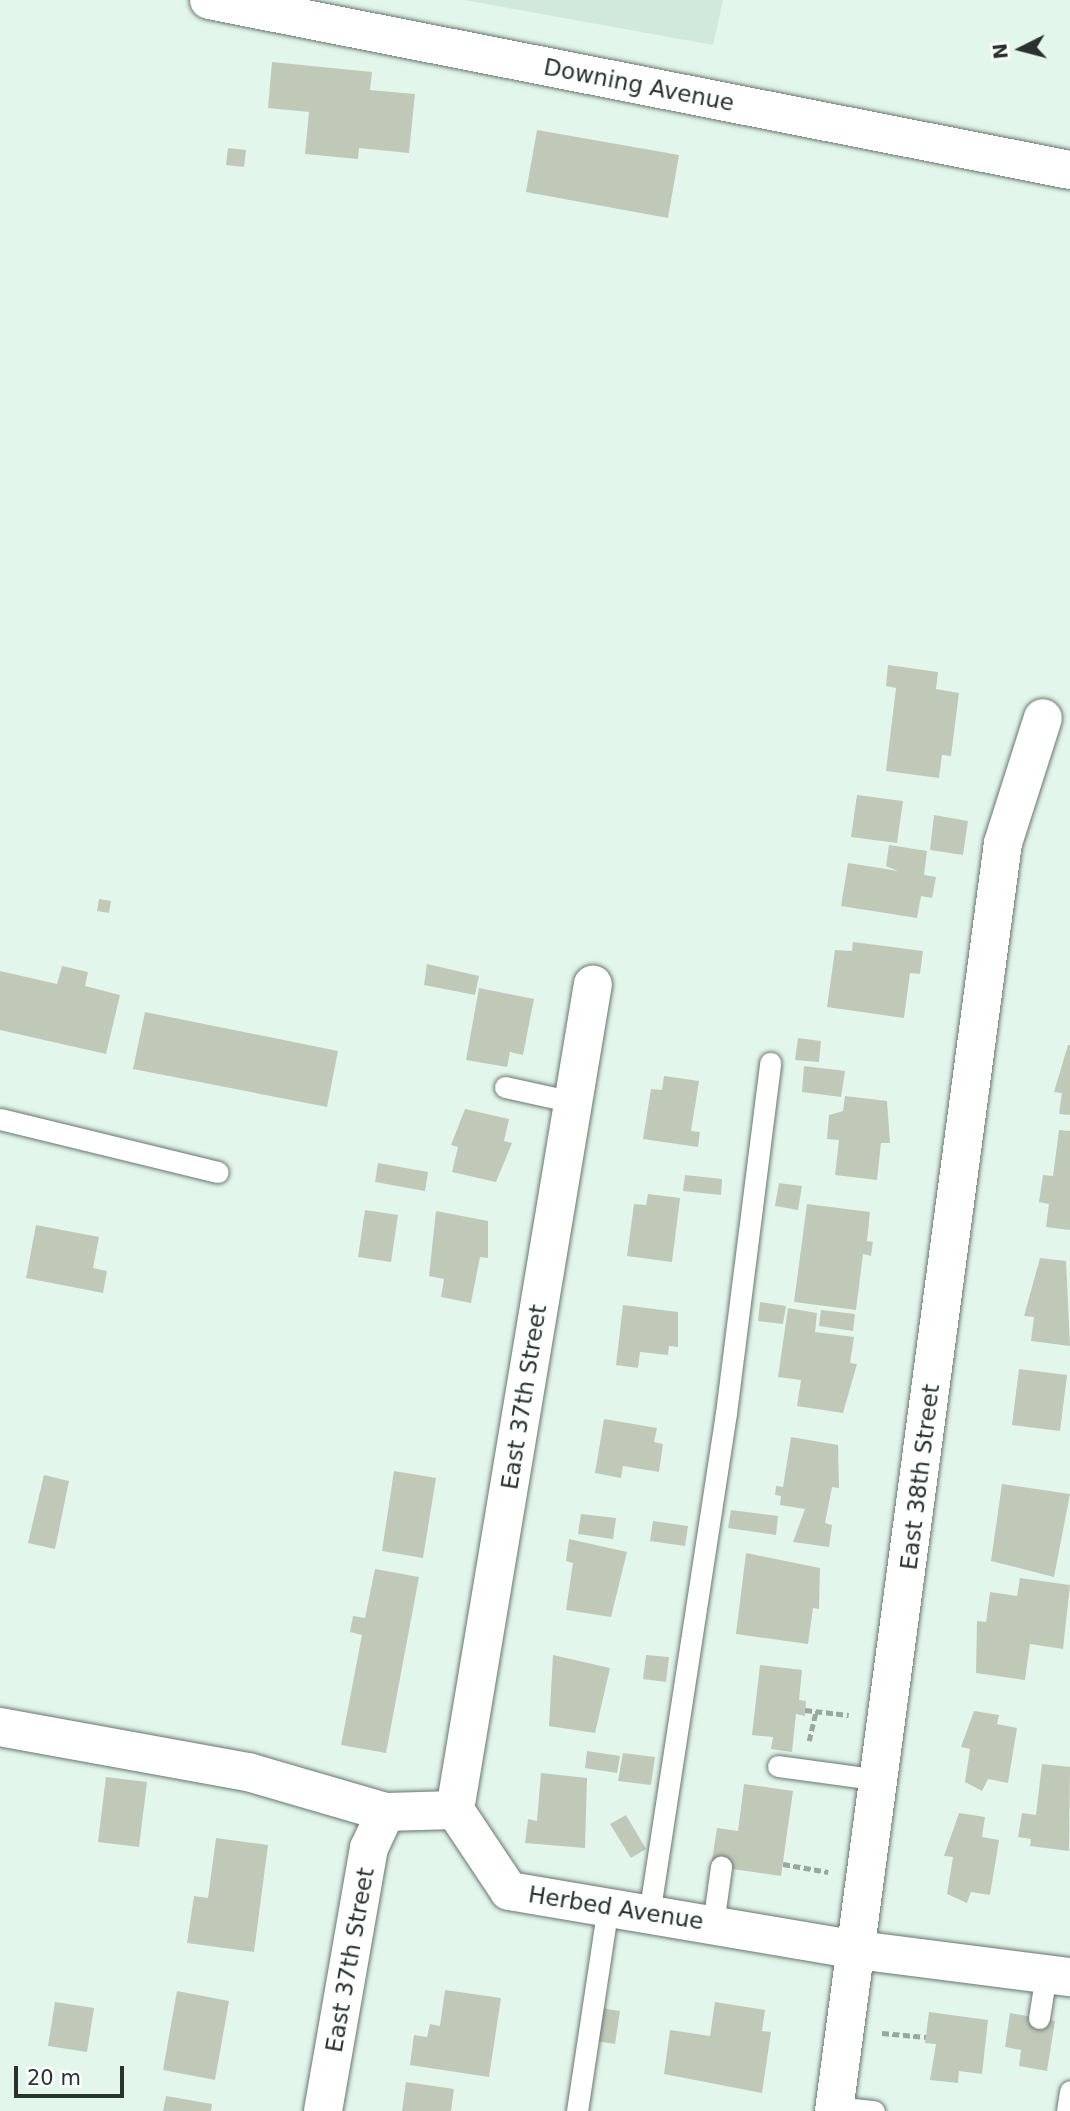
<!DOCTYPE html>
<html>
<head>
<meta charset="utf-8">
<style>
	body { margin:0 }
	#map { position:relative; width:1070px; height:2111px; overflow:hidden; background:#e3f6eb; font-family:"DejaVu Sans",sans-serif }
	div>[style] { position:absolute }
	.built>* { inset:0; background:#d0e9db }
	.building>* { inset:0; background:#c0c9b8 }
	.path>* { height:4.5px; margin-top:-2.25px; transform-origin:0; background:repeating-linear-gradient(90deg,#99a79f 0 7px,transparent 0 10.5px) }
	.roads { filter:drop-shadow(0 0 2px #67776e) drop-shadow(0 0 2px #67776e) }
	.lane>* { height:21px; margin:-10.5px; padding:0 10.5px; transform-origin:10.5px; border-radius:10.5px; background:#fff }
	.street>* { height:38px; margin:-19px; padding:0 19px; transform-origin:19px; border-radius:19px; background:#fff }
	span { translate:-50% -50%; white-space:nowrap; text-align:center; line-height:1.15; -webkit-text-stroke:5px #fbfffd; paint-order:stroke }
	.street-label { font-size:23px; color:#2b322e }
	.north { position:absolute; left:986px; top:14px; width:70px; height:70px; -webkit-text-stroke:5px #fbfffd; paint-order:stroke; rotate:264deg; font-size:19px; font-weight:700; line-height:28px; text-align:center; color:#2b322e }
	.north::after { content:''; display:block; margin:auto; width:24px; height:32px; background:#2b322e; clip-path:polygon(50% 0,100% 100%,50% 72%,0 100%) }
	.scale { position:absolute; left:14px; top:2066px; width:110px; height:32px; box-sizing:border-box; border:4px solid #2b322e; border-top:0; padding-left:9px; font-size:21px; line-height:24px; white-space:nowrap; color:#2b322e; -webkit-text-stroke:5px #fbfffd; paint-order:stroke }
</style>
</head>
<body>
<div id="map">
	<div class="built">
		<i style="clip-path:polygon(464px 0,723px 0,713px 45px)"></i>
	</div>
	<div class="building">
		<i style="clip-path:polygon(272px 62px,372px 72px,370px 90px,415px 94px,409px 153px,359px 148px,358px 159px,305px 154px,309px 112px,268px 108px)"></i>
		<i style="clip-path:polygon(537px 130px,679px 155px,668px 218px,526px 192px)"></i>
		<i style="clip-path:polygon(228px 148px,246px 150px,244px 167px,226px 165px)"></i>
		<i style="clip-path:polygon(888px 665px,938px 672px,936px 689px,959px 693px,951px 756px,942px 755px,939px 778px,886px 771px,896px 688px,886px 686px)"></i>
		<i style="clip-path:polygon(857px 795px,903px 801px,897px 843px,851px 837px)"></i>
		<i style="clip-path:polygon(934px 815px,968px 821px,963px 855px,930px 850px)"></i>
		<i style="clip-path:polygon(889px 845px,927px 851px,924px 875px,936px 877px,932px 898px,921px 896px,917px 918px,841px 906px,848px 863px,898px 871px,886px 866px)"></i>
		<i style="clip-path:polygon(99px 899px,111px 901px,109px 913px,97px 911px)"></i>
		<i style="clip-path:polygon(853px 942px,923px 951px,920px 974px,910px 973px,904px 1018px,827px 1007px,835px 950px,852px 951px)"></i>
		<i style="clip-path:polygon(427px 964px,479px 976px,475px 995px,424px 985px)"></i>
		<i style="clip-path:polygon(62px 966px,88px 972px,85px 986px,120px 995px,106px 1054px,0 1030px,0 971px,57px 984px)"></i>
		<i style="clip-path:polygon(479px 988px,534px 999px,523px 1055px,510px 1052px,507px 1067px,466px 1060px)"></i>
		<i style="clip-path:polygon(145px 1012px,338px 1051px,327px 1107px,133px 1069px)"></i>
		<i style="clip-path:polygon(798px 1038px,821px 1041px,819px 1062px,795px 1060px)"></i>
		<i style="clip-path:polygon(1068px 1045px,1070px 1045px,1070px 1115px,1059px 1114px,1062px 1093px,1054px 1092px)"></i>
		<i style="clip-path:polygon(804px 1066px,845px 1071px,841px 1097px,802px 1092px)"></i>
		<i style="clip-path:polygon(664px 1076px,699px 1081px,691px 1131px,700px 1132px,698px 1147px,643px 1139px,651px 1089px,662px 1090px)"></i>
		<i style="clip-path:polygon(845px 1096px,887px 1101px,890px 1143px,881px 1143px,877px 1180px,835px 1175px,839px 1140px,827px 1139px,829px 1115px,843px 1111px)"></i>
		<i style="clip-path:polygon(465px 1109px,509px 1119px,504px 1141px,512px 1143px,496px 1182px,452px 1172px,458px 1147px,451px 1145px)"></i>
		<i style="clip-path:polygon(1059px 1130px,1070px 1131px,1070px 1230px,1046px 1227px,1049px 1204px,1039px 1202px,1043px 1175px,1053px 1176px)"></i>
		<i style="clip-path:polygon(378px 1163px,428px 1172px,425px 1191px,375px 1182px)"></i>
		<i style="clip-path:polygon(685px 1175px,722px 1179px,721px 1195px,683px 1191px)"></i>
		<i style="clip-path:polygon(779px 1183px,802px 1186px,798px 1210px,775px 1206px)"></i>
		<i style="clip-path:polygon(648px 1194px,680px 1198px,672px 1262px,627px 1256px,634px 1204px,646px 1205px)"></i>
		<i style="clip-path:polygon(807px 1204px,870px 1212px,867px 1241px,873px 1242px,871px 1256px,863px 1254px,856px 1310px,794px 1302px)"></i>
		<i style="clip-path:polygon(365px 1210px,398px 1215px,391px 1262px,358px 1257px)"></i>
		<i style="clip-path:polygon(436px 1211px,488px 1221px,488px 1258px,480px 1257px,471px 1303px,441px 1297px,444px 1279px,429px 1276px)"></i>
		<i style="clip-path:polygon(36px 1225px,99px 1237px,93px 1268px,107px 1271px,103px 1293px,26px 1278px)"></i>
		<i style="clip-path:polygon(1040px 1258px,1066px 1261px,1070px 1346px,1031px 1341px,1034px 1317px,1024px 1316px)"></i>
		<i style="clip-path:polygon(760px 1302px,786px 1306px,783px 1324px,758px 1321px)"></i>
		<i style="clip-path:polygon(623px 1305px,678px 1312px,678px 1347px,669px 1346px,668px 1355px,640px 1352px,638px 1368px,616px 1365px)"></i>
		<i style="clip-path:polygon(788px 1308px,817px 1313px,815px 1332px,854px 1337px,850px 1363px,857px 1364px,843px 1413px,797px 1406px,801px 1380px,778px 1377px)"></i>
		<i style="clip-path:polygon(821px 1310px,855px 1314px,853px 1331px,819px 1326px)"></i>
		<i style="clip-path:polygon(1019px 1369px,1067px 1375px,1060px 1431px,1012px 1425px)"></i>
		<i style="clip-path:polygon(604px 1419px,657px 1428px,654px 1442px,663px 1444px,659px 1472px,623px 1466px,621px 1478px,595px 1473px)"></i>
		<i style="clip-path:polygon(791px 1437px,838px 1445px,839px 1488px,832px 1487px,825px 1523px,832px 1525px,829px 1547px,793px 1542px,805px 1509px,780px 1505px,781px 1496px,775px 1495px,776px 1486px,783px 1487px)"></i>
		<i style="clip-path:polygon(394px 1471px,436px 1478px,423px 1558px,382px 1551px)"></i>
		<i style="clip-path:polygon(44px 1475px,69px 1481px,55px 1549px,28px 1543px)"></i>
		<i style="clip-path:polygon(1002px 1484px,1070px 1494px,1054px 1577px,991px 1561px)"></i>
		<i style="clip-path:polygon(731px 1510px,778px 1516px,776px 1535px,728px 1528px)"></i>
		<i style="clip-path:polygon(581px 1514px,616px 1518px,613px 1539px,578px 1534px)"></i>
		<i style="clip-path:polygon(653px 1521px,688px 1526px,685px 1546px,650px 1541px)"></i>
		<i style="clip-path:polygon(569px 1539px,627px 1552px,611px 1617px,566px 1610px,573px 1563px,566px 1561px)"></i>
		<i style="clip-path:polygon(746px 1553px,820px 1568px,819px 1609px,813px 1608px,808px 1644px,736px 1634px)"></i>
		<i style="clip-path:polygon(375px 1569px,419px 1577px,386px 1753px,341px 1745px,362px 1635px,350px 1632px,353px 1616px,365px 1618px)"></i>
		<i style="clip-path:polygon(1020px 1578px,1070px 1585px,1063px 1649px,1030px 1644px,1025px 1680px,976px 1673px,977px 1621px,986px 1622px,990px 1592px,1017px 1596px)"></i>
		<i style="clip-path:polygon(553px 1655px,610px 1668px,595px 1733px,549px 1726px)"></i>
		<i style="clip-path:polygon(646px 1655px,669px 1657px,666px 1682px,643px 1679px)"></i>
		<i style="clip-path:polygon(760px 1665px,802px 1670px,799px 1700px,806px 1701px,805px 1716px,796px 1714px,792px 1752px,771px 1749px,773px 1737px,752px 1735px)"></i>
		<i style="clip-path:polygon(974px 1711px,999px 1715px,997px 1724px,1017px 1728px,1008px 1783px,988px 1779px,982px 1791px,965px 1782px,970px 1749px,961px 1747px)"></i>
		<i style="clip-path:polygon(587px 1751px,620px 1756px,617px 1773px,585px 1768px)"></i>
		<i style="clip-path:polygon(623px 1753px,655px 1757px,651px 1785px,618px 1781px)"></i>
		<i style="clip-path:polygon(1042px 1764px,1070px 1767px,1069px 1851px,1030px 1846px,1031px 1839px,1018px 1837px,1022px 1813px,1036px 1815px)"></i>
		<i style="clip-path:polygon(541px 1773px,587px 1778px,585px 1848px,525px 1843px,528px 1819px,537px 1821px)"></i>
		<i style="clip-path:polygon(106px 1777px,147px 1782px,139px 1847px,98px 1842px)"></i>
		<i style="clip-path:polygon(744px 1784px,793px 1791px,781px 1876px,711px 1866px,717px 1828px,738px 1831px)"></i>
		<i style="clip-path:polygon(959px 1813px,985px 1817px,982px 1837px,999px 1840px,990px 1895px,971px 1892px,967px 1903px,947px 1894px,953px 1857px,944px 1856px)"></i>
		<i style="clip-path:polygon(626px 1815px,646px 1849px,631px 1858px,610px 1824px)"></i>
		<i style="clip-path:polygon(216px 1838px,268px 1845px,254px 1952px,187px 1943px,194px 1896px,208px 1898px)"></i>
		<i style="clip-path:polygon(445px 1990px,501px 1998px,489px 2077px,410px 2065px,414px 2035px,427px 2037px,430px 2024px,440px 2026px)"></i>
		<i style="clip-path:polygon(177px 1991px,229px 2001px,215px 2080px,163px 2070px)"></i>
		<i style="clip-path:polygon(55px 2002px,94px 2008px,87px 2052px,48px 2046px)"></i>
		<i style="clip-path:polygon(715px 2002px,765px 2010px,762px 2031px,771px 2032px,762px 2093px,664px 2074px,670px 2030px,710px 2036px)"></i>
		<i style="clip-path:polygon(601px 2008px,620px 2011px,615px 2044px,596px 2041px)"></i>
		<i style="clip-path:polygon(929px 2012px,988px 2020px,982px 2074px,959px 2071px,958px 2083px,930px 2080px,936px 2044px,925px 2043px)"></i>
		<i style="clip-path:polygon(1010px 2013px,1055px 2021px,1047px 2071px,1019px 2066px,1021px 2050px,1005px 2047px)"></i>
		<i style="clip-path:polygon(406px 2082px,454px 2089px,451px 2111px,402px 2111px)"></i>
		<i style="clip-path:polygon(166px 2096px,212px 2104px,211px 2111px,163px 2111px)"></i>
	</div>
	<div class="path">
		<i style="left:805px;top:1710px;width:44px;rotate:6.5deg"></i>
		<i style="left:809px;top:1741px;width:31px;rotate:-77deg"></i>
		<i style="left:783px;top:1864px;width:46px;rotate:10.1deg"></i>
		<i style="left:882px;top:2033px;width:44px;rotate:5.2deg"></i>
	</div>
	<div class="roads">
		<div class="lane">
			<i style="left:505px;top:1087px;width:70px;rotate:12.4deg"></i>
			<i style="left:0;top:1119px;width:224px;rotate:13.7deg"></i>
			<i style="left:778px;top:1766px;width:103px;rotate:7.8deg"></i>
			<i style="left:649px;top:1915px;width:508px;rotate:-81.28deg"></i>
			<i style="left:726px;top:1413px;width:353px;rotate:-82.8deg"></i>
			<i style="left:713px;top:1924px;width:58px;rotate:-82deg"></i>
			<i style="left:1039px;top:2018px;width:45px;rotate:-81deg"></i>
			<i style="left:835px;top:2107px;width:39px;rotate:6deg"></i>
			<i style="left:577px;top:2111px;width:206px;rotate:-81.4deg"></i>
			<i style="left:1067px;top:2111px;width:20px;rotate:-81deg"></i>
		</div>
		<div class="street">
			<i style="left:209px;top:0;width:878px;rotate:11.17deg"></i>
			<i style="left:0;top:1727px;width:252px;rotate:10.3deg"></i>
			<i style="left:248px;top:1772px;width:144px;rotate:16.2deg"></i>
			<i style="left:386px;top:1812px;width:69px;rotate:-1.7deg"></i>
			<i style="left:455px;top:1810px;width:97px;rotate:56.3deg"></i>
			<i style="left:509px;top:1891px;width:354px;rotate:9.6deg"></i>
			<i style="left:858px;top:1950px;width:214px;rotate:7.3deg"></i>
			<i style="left:455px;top:1810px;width:837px;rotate:-80.52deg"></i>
			<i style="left:323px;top:2111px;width:267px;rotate:-80.1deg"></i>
			<i style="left:369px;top:1848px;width:40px;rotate:-65deg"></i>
			<i style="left:834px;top:2111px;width:1279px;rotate:-82.41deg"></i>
			<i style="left:1003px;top:843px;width:131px;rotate:-72.3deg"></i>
		</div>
	</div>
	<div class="street-label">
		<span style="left:639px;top:85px;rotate:11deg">Downing Avenue</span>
		<span style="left:524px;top:1397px;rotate:-81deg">East 37th Street</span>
		<span style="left:920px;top:1477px;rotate:-83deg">East 38th Street</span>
		<span style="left:616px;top:1908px;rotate:9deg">Herbed Avenue</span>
		<span style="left:350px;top:1960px;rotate:-80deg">East 37th Street</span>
	</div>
	<div class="north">N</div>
	<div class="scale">20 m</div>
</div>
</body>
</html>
